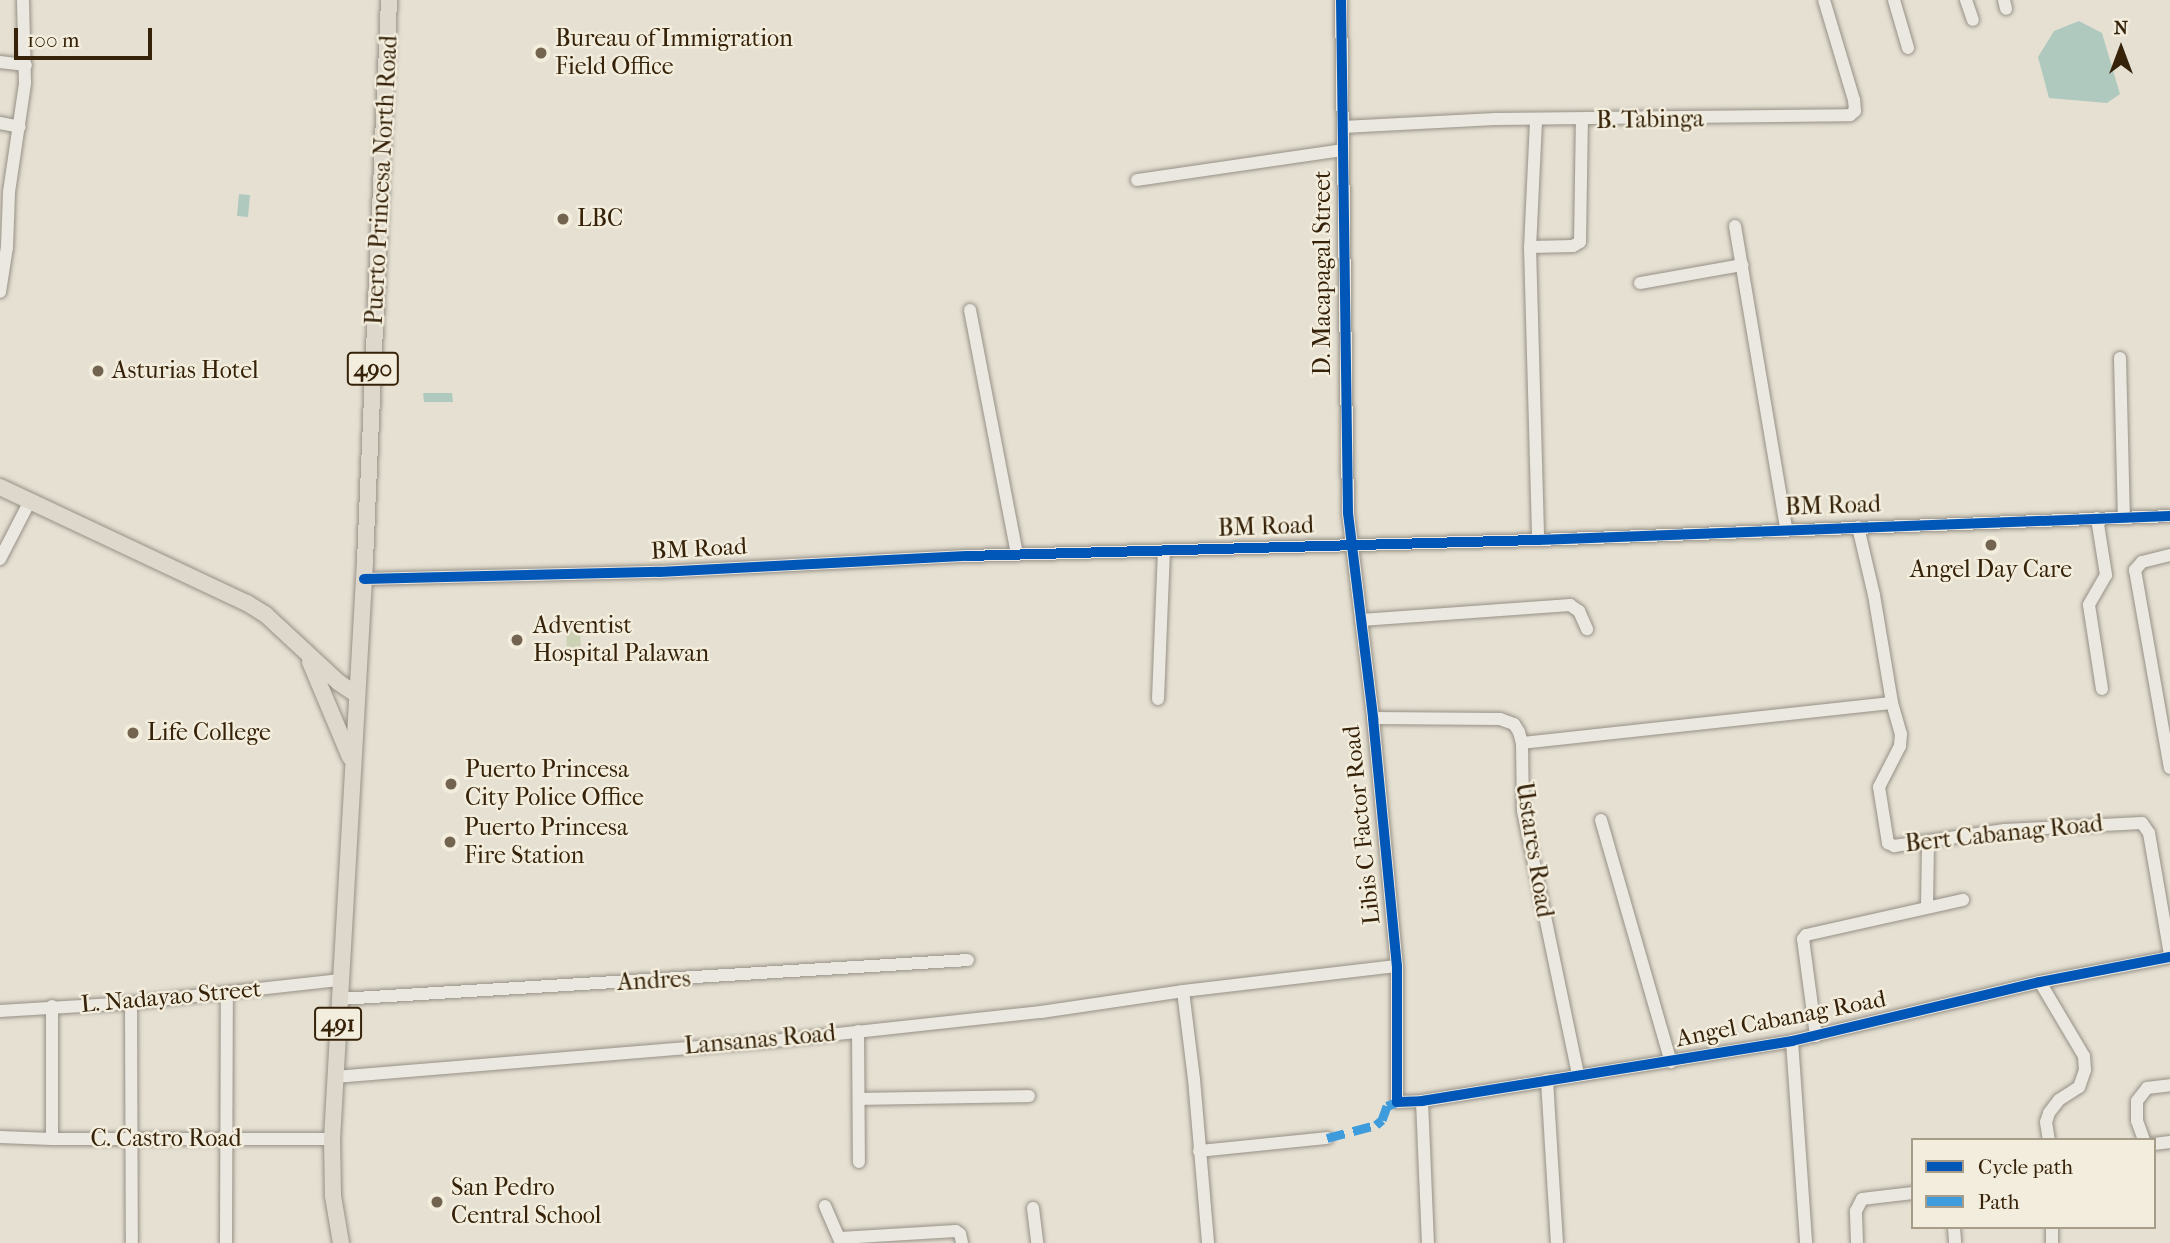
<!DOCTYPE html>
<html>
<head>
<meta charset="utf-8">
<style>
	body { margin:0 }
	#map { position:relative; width:2170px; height:1243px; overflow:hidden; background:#e5e0d2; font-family:"IM FELL French Canon",serif }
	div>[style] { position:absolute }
	.green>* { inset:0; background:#cbd1b2 }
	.water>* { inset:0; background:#b0c9bf }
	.roads { filter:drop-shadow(0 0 2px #969086) drop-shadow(0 0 2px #969086) }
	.minor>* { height:12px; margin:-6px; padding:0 6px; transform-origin:6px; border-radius:6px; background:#ebe8e1 }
	.major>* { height:16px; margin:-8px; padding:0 8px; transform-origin:8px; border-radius:8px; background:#ded8cc }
	.quiet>* { height:9px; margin-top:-4.5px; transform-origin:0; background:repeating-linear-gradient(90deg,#3e9cdd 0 18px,transparent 0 27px) }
	.cycleway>* { height:10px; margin:-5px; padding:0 5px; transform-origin:5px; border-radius:5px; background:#0057b8 }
	.dots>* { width:19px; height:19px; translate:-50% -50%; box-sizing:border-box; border:4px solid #f3eddd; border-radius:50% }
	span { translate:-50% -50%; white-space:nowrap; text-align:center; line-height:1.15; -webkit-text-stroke:5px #f3eddd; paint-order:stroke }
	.shield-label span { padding:2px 5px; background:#f3eddd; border:2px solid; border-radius:5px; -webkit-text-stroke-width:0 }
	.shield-label { font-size:23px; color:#352209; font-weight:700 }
	.poi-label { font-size:24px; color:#352209 }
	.left { translate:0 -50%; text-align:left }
	.street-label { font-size:24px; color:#352209 }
	.legend { position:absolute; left:1911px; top:1138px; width:245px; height:91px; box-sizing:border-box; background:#f3eddd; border:2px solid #a79c88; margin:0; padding:9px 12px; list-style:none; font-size:21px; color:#352209 }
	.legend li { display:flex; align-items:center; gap:14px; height:35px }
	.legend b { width:35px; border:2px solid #a79c88 }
	.north { position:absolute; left:2086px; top:14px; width:70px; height:70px; -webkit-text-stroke:5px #f3eddd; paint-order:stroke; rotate:0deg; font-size:19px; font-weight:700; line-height:28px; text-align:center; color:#352209 }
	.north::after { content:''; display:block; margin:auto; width:24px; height:32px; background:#352209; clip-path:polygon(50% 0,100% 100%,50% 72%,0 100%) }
	.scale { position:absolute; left:14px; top:28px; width:138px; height:32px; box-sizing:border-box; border:4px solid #352209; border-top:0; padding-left:9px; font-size:21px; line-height:24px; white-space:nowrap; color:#352209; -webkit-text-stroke:5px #f3eddd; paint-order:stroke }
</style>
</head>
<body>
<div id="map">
	<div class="green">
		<i style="clip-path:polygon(580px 625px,581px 653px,567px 653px,566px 626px)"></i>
	</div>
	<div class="water">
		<i style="clip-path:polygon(2079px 21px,2102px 33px,2120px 94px,2107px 103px,2049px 98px,2038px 57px,2054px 31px)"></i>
		<i style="clip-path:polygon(239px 194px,250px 195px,248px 217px,237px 216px)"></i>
		<i style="clip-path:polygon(452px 393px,453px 402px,424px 402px,423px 393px)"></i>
	</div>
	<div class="roads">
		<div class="minor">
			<i style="left:1341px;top:0;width:513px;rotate:89.22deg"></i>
			<i style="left:1348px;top:513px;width:207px;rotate:83deg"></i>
			<i style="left:1373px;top:718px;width:249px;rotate:84.5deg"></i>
			<i style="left:1397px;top:966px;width:136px;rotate:90deg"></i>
			<i style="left:1397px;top:1102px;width:25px;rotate:-2deg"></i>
			<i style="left:1422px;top:1101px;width:375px;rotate:-9.2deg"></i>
			<i style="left:1792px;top:1041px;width:255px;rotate:-13.4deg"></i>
			<i style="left:2040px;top:982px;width:132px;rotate:-10.9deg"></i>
			<i style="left:1894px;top:0;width:50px;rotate:73.7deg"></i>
			<i style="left:1966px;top:0;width:21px;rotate:71deg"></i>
			<i style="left:2004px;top:0;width:9px;rotate:77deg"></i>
			<i style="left:0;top:62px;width:26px;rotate:7deg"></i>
			<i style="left:1536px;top:121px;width:126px;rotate:92.7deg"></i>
			<i style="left:1530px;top:247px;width:293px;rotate:88.4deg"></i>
			<i style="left:0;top:123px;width:20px;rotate:11deg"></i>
			<i style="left:1343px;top:127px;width:152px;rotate:-3deg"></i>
			<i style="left:1495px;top:119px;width:355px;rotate:-0.6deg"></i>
			<i style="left:1850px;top:115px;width:6px;rotate:-39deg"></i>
			<i style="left:1855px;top:111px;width:11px;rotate:-95deg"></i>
			<i style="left:1854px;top:100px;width:104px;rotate:-106.7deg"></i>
			<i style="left:1137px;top:180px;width:208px;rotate:-8.3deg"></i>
			<i style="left:1735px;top:226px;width:307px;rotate:80.4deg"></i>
			<i style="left:1530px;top:247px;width:43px;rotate:-1.3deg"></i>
			<i style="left:1573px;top:246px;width:8px;rotate:-30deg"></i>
			<i style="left:1580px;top:242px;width:121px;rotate:-89.1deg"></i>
			<i style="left:1640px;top:283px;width:104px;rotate:-10deg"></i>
			<i style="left:0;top:292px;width:46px;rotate:-81.2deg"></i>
			<i style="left:7px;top:247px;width:55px;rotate:-87.9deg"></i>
			<i style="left:9px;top:192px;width:110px;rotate:-81.6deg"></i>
			<i style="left:25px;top:83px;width:83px;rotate:-91.4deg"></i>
			<i style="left:970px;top:310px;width:249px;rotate:79.1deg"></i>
			<i style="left:2120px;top:358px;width:159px;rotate:88.6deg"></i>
			<i style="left:2097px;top:518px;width:58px;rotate:81deg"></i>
			<i style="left:2106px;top:575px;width:34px;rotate:120deg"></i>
			<i style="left:2089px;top:605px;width:85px;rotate:81.2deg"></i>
			<i style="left:1858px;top:527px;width:70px;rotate:76.8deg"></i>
			<i style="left:1874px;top:595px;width:109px;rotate:80.5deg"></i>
			<i style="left:1892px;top:703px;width:32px;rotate:74deg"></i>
			<i style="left:1901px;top:734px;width:12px;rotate:95deg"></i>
			<i style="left:1900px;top:746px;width:46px;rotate:117.1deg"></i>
			<i style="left:1879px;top:787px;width:57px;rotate:80.9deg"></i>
			<i style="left:1888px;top:843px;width:7px;rotate:27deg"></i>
			<i style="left:1894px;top:846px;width:112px;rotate:-8.2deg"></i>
			<i style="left:2005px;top:830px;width:137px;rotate:-2.9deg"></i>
			<i style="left:2142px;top:823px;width:12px;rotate:55deg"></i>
			<i style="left:2149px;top:833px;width:123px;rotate:80.2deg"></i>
			<i style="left:2170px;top:555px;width:29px;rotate:166deg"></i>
			<i style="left:2142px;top:562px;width:11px;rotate:131deg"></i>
			<i style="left:2135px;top:570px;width:201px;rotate:80deg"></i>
			<i style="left:0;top:559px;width:65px;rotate:-62.7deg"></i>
			<i style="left:364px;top:579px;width:295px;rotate:-1.4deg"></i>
			<i style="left:659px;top:572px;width:308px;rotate:-3deg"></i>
			<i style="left:967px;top:556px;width:571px;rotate:-1.61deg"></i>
			<i style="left:1538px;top:540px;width:632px;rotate:-2.17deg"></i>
			<i style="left:1361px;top:620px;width:210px;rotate:-4.1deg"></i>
			<i style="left:1570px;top:605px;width:11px;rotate:34deg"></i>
			<i style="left:1579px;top:611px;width:20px;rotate:66deg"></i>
			<i style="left:1158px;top:699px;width:148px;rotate:-87.7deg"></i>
			<i style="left:1373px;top:718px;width:127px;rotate:0.5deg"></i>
			<i style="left:1500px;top:719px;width:15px;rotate:20deg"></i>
			<i style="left:1514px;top:724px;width:9px;rotate:58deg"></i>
			<i style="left:1519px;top:732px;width:11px;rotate:75deg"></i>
			<i style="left:1522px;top:743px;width:68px;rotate:89.2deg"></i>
			<i style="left:1523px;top:811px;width:269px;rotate:78.2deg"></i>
			<i style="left:1522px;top:743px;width:372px;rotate:-6.2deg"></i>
			<i style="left:1601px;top:820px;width:252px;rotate:73.9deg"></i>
			<i style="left:1927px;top:907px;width:66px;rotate:-89.1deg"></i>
			<i style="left:2040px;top:982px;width:86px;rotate:59.3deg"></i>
			<i style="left:2084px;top:1056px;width:14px;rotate:86deg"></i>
			<i style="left:2085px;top:1070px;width:18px;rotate:109deg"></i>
			<i style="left:2079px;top:1087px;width:24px;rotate:147deg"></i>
			<i style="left:2059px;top:1100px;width:16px;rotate:128deg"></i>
			<i style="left:2049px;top:1113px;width:9px;rotate:108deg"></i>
			<i style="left:2046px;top:1122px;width:18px;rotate:81deg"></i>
			<i style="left:1183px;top:991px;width:89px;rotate:82.9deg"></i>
			<i style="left:1194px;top:1079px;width:165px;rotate:85.1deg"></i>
			<i style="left:340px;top:999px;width:629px;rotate:-3.55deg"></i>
			<i style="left:131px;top:1003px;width:240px;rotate:89.8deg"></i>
			<i style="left:52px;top:1006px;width:133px;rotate:90deg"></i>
			<i style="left:0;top:1011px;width:131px;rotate:-3.5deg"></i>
			<i style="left:131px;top:1003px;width:211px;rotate:-6.3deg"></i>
			<i style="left:858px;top:1031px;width:131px;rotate:89.6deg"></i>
			<i style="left:1816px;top:1036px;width:98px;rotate:-97.6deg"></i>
			<i style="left:1803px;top:939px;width:5px;rotate:-53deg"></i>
			<i style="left:1806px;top:935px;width:161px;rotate:-12.6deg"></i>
			<i style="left:1792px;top:1041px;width:202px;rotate:86deg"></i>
			<i style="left:335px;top:1077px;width:439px;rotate:-4.7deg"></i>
			<i style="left:773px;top:1041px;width:270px;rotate:-6.2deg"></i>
			<i style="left:1041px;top:1012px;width:144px;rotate:-8.4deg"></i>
			<i style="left:1183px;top:991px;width:215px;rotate:-6.7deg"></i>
			<i style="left:1547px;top:1080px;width:163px;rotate:86.5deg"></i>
			<i style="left:860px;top:1099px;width:169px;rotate:-1deg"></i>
			<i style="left:1422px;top:1101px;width:142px;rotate:87.6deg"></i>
			<i style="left:0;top:1137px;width:52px;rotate:2.2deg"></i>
			<i style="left:52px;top:1139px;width:280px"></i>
			<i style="left:2144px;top:1140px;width:20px;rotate:-110deg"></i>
			<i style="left:2137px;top:1121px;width:20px;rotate:-90deg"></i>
			<i style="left:2137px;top:1101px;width:16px;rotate:-52deg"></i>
			<i style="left:2147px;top:1088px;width:23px;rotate:-7deg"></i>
			<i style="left:2154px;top:1144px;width:16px;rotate:-7deg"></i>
			<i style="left:1199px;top:1151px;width:129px;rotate:-5.8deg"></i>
			<i style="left:825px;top:1206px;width:40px;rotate:66.6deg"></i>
			<i style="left:1033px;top:1208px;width:35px;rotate:83deg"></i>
			<i style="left:1954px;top:1227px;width:16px;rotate:86deg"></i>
			<i style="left:840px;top:1238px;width:116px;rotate:-3.5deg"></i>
			<i style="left:956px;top:1231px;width:5px;rotate:37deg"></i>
			<i style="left:960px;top:1234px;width:9px;rotate:77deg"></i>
			<i style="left:226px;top:1243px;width:249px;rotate:-89.8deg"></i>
			<i style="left:1857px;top:1243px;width:32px;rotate:-92deg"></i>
			<i style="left:1856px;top:1211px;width:13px;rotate:-63deg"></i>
			<i style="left:1862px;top:1199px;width:51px;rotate:-6.7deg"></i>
			<i style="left:2052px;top:1243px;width:16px;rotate:-90deg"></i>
		</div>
		<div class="major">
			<i style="left:0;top:487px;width:273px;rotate:25.2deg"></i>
			<i style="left:247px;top:603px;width:22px;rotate:32deg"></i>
			<i style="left:266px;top:615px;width:98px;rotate:42.9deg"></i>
			<i style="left:338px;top:682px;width:23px;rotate:34deg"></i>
			<i style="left:310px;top:662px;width:103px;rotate:67.2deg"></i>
			<i style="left:341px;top:1243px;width:48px;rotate:-99.7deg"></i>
			<i style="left:333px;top:1196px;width:57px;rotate:-91deg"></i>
			<i style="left:332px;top:1139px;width:579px;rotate:-86.73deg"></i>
			<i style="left:365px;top:561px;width:562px;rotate:-87.55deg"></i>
		</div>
	</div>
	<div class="quiet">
		<i style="left:1327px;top:1138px;width:51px;rotate:-14.9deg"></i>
		<i style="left:1376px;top:1125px;width:8px;rotate:-40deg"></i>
		<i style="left:1382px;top:1120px;width:15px;rotate:-70deg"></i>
		<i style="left:1387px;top:1106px;width:11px;rotate:-22deg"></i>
	</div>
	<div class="cycleway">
		<i style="left:1341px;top:0;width:513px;rotate:89.22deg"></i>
		<i style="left:1348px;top:513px;width:207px;rotate:83deg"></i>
		<i style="left:1373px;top:718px;width:249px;rotate:84.5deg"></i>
		<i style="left:1397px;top:966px;width:136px;rotate:90deg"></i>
		<i style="left:1397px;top:1102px;width:25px;rotate:-2deg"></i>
		<i style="left:1422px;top:1101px;width:375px;rotate:-9.2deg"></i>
		<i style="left:1792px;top:1041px;width:255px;rotate:-13.4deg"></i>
		<i style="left:2040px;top:982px;width:132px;rotate:-10.9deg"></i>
		<i style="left:364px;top:579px;width:295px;rotate:-1.4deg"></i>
		<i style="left:659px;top:572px;width:308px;rotate:-3deg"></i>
		<i style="left:967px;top:556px;width:571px;rotate:-1.61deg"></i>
		<i style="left:1538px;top:540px;width:632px;rotate:-2.17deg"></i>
	</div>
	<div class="dots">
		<i style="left:541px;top:53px;background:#73644f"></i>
		<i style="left:563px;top:219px;background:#73644f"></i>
		<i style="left:98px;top:371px;background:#73644f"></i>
		<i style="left:1991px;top:545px;background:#73644f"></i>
		<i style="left:517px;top:640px;background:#73644f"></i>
		<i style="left:133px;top:733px;background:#73644f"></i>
		<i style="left:451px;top:784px;background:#73644f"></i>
		<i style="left:450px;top:842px;background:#73644f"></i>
		<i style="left:437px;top:1202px;background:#73644f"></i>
	</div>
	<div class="shield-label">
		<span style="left:373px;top:369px">490</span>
		<span style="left:338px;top:1024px">491</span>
	</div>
	<div class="poi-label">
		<span class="left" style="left:555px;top:53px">Bureau of Immigration<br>Field Office</span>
		<span class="left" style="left:577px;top:219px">LBC</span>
		<span class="left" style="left:112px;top:371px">Asturias Hotel</span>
		<span style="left:1991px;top:570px">Angel Day Care</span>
		<span class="left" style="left:533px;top:640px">Adventist<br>Hospital Palawan</span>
		<span class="left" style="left:147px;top:733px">Life College</span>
		<span class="left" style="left:465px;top:784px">Puerto Princesa<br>City Police Office</span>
		<span class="left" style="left:464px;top:842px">Puerto Princesa<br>Fire Station</span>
		<span class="left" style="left:451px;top:1202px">San Pedro<br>Central School</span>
	</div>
	<div class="street-label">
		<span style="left:1650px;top:120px;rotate:-1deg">B. Tabinga</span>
		<span style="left:382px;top:180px;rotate:-87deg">Puerto Princesa North Road</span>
		<span style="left:1323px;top:273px;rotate:-90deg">D. Macapagal Street</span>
		<span style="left:1833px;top:506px;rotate:-2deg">BM Road</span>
		<span style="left:1266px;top:527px;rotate:-2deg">BM Road</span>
		<span style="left:699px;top:549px;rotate:-3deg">BM Road</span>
		<span style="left:1362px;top:825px;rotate:-96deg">Libis C Factor Road</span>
		<span style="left:2004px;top:834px;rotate:-6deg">Bert Cabanag Road</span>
		<span style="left:1534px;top:850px;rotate:81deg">Ustares Road</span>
		<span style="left:654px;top:981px;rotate:-3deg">Andres</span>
		<span style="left:171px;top:997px;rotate:-5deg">L. Nadayao Street</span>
		<span style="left:1781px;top:1019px;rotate:-11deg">Angel Cabanag Road</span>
		<span style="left:760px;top:1040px;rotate:-5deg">Lansanas Road</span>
		<span style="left:166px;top:1139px">C. Castro Road</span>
	</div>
	<ul class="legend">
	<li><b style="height:9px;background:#0057b8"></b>Cycle path</li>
	<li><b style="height:9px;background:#3e9cdd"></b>Path</li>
	</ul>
	<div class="north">N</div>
	<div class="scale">100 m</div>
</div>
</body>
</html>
